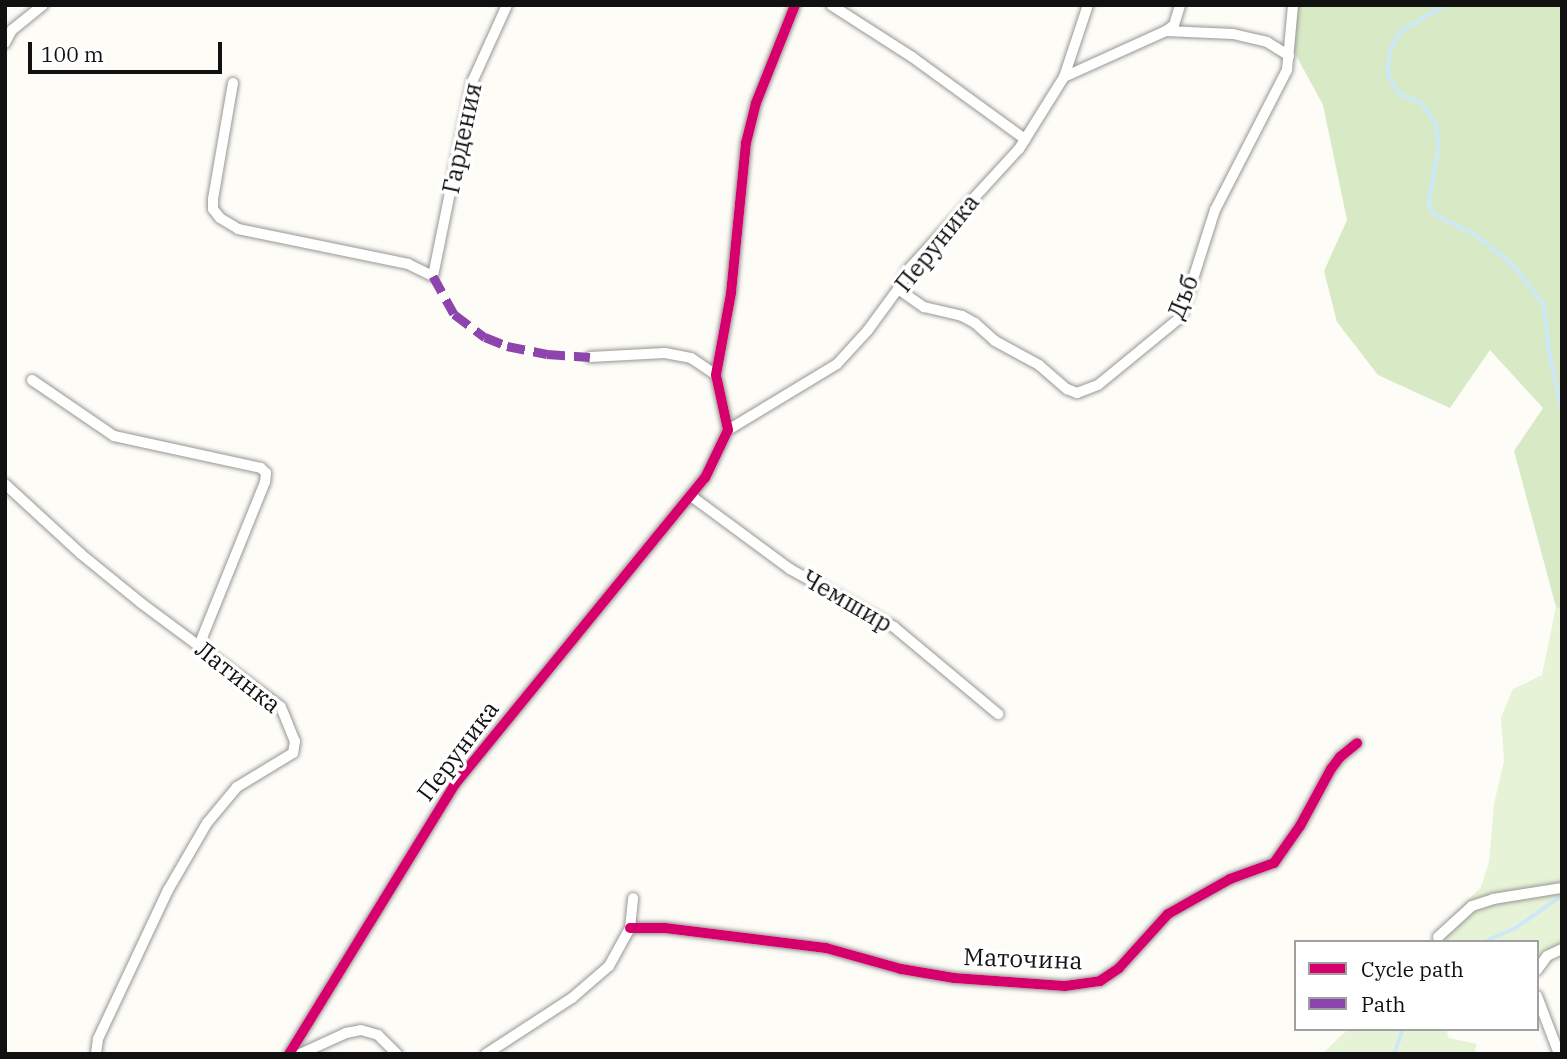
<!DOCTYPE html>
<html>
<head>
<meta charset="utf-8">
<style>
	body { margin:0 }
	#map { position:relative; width:1567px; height:1059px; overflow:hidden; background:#fdfcf7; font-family:"IBM Plex Serif",serif }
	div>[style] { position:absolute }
	.green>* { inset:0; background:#e7f3d7 }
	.forest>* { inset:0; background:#d8eac5 }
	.stream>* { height:3.5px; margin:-1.75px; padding:0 1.75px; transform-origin:1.75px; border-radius:1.75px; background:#cde8f7 }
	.roads { filter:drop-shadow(0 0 2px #979795) drop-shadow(0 0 2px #979795) }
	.minor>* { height:10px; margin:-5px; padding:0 5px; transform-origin:5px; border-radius:5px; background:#fffffe }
	.quiet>* { height:9px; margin-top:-4.5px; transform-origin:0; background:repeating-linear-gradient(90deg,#8e44ad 0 18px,transparent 0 27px) }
	.cycleway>* { height:10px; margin:-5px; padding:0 5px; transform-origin:5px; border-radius:5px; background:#d6006c }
	span { translate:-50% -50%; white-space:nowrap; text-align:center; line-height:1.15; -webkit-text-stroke:7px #fff; paint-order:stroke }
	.street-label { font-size:24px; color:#111 }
	.frame { position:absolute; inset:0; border:7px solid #111; pointer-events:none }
	.legend { position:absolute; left:1294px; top:940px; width:245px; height:91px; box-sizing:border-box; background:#fff; border:2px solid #a0a0a0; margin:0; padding:9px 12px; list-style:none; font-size:21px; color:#111 }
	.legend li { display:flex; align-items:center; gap:14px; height:35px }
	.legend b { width:35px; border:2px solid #a0a0a0 }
	.scale { position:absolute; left:28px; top:42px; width:194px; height:32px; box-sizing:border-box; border:4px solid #111; border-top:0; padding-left:9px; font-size:21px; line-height:24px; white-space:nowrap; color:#111; -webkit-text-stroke:5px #fff; paint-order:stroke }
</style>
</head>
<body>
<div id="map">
	<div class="green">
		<i style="clip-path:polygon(1556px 607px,1562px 609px,1562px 949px,1537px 963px,1537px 942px,1427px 942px,1481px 887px,1489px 862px,1494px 804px,1504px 761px,1501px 717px,1513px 689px,1542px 675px)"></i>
		<i style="clip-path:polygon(1348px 1029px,1446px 1029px,1449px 1038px,1477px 1044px,1474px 1054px,1322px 1054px)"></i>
	</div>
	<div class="forest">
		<i style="clip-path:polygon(1290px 5px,1562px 5px,1562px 609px,1556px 607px,1514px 451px,1543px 408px,1490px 350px,1450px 408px,1378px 375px,1337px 322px,1324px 271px,1347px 220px,1323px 105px,1291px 46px)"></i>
	</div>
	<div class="stream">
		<i style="left:1447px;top:5px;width:52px;rotate:150deg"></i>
		<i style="left:1402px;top:31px;width:21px;rotate:121deg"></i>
		<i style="left:1391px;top:49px;width:24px;rotate:97deg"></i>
		<i style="left:1388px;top:73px;width:24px;rotate:62deg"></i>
		<i style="left:1399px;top:94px;width:24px;rotate:22deg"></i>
		<i style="left:1421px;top:103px;width:25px;rotate:53deg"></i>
		<i style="left:1436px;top:123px;width:26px;rotate:83deg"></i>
		<i style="left:1439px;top:149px;width:56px;rotate:100.3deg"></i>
		<i style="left:1429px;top:204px;width:11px;rotate:63deg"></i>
		<i style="left:1434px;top:214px;width:47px;rotate:26.6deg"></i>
		<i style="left:1476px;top:235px;width:46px;rotate:38.9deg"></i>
		<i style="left:1512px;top:264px;width:51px;rotate:51.3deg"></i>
		<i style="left:1544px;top:304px;width:50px;rotate:83.2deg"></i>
		<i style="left:1550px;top:354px;width:57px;rotate:77.9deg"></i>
		<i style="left:1484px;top:942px;width:36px;rotate:-24deg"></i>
		<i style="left:1517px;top:927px;width:55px;rotate:-34.6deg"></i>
		<i style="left:1394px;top:1054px;width:27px;rotate:-70deg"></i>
	</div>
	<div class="roads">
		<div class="minor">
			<i style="left:831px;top:5px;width:96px;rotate:32.7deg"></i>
			<i style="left:912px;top:57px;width:140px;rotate:36deg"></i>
			<i style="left:1166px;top:31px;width:10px;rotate:-37deg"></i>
			<i style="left:1174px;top:25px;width:21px;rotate:-73deg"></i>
			<i style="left:5px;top:43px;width:15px;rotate:-62deg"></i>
			<i style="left:12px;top:30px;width:40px;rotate:-39deg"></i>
			<i style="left:1064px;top:77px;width:112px;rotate:-24.3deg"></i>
			<i style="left:1166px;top:31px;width:67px;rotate:2.6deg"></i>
			<i style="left:1233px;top:34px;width:35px;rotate:13deg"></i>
			<i style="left:1267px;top:42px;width:26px;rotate:32deg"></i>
			<i style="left:233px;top:83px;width:118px;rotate:99.8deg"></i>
			<i style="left:213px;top:199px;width:10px;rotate:90deg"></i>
			<i style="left:213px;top:209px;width:11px;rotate:52deg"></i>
			<i style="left:220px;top:218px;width:21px;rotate:31deg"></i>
			<i style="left:238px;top:229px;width:174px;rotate:11.6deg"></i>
			<i style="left:408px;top:264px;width:28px;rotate:26deg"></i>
			<i style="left:433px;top:276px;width:200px;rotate:-78.5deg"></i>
			<i style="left:473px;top:80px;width:82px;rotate:-65.6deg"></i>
			<i style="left:898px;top:289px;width:32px;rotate:35deg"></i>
			<i style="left:924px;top:307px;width:39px;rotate:13deg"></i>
			<i style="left:962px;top:316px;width:15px;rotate:28deg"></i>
			<i style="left:975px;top:323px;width:27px;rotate:42deg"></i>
			<i style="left:995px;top:341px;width:50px;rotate:28.6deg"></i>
			<i style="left:1039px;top:365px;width:37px;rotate:41deg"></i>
			<i style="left:1067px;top:389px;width:11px;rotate:22deg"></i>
			<i style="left:1077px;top:393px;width:22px;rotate:-21deg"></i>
			<i style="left:1098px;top:385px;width:107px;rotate:-39.3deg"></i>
			<i style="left:1181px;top:317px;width:112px;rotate:-72.4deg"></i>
			<i style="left:1215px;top:210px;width:157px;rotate:-62.8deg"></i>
			<i style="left:1287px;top:70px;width:65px;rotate:-84.7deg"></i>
			<i style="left:590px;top:357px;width:75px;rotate:-3.1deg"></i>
			<i style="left:665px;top:353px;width:26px;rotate:11deg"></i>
			<i style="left:691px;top:358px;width:30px;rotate:34deg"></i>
			<i style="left:32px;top:380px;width:99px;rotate:34.3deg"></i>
			<i style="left:114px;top:436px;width:150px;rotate:12.3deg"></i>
			<i style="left:261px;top:468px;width:7px;rotate:45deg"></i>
			<i style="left:266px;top:473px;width:9px;rotate:96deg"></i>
			<i style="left:265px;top:482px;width:176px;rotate:112deg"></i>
			<i style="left:728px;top:430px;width:127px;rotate:-31.2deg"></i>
			<i style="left:837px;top:364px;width:46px;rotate:-47.6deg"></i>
			<i style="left:868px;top:330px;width:51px;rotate:-53.8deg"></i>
			<i style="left:898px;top:289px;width:21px;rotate:-62deg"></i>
			<i style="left:908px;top:270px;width:164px;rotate:-47.5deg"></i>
			<i style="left:1019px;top:149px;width:85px;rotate:-58deg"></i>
			<i style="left:1064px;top:77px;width:76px;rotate:-71.6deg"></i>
			<i style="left:5px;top:484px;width:103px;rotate:42.6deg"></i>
			<i style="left:81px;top:554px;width:77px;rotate:39.2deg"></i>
			<i style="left:141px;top:603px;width:174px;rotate:36.6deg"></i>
			<i style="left:281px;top:707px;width:37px;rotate:68deg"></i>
			<i style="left:295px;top:741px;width:12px;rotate:99deg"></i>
			<i style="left:293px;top:753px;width:66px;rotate:148.7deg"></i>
			<i style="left:237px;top:787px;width:47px;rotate:129.8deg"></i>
			<i style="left:207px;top:823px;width:78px;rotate:120.2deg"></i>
			<i style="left:168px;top:890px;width:165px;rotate:115.2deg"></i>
			<i style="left:98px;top:1039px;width:15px;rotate:98deg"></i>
			<i style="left:691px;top:496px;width:123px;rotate:36.4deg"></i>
			<i style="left:790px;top:569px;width:119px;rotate:29.1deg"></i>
			<i style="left:894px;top:627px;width:136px;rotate:39.9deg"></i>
			<i style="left:630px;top:928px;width:35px"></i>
			<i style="left:665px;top:928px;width:162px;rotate:7.1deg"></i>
			<i style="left:826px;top:948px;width:78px;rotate:15.6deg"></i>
			<i style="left:901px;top:969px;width:54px;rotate:9.6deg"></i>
			<i style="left:954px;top:978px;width:111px;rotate:4.1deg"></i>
			<i style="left:1065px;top:986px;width:35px;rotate:-8deg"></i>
			<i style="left:1100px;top:981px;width:23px;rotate:-34deg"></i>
			<i style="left:1119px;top:968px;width:73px;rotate:-47.8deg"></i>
			<i style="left:1168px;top:914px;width:71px;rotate:-29.4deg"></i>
			<i style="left:1230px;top:879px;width:47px;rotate:-20deg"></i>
			<i style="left:1274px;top:863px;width:45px;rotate:-54.9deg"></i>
			<i style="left:1300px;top:826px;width:65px;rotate:-61.5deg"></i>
			<i style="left:1331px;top:769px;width:15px;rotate:-53deg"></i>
			<i style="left:1340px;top:757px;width:22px;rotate:-39deg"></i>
			<i style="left:1438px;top:937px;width:46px;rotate:-42.4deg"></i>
			<i style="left:1472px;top:906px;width:22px;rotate:-18deg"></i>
			<i style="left:1493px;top:899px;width:70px;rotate:-9.1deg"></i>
			<i style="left:1537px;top:970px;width:17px;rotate:-54deg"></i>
			<i style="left:1547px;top:956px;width:17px;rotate:-25deg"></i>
			<i style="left:1537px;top:996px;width:62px;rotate:69.2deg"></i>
			<i style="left:289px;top:1054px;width:317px;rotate:-58.4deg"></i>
			<i style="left:455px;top:784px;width:395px;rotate:-50.8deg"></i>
			<i style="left:705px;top:478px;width:53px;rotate:-64.4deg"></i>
			<i style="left:728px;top:430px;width:56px;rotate:-102.3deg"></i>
			<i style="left:716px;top:375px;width:83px;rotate:-79.6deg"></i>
			<i style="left:731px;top:293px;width:151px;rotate:-84.3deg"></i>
			<i style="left:746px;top:143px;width:41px;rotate:-76deg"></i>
			<i style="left:756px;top:103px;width:105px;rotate:-68.3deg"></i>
			<i style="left:300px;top:1054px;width:51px;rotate:-24.5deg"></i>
			<i style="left:346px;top:1033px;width:15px;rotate:-11deg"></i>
			<i style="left:361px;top:1030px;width:18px;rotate:16deg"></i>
			<i style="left:378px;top:1035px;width:27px;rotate:45deg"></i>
			<i style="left:486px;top:1054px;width:103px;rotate:-33.1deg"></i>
			<i style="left:572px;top:998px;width:49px;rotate:-40.9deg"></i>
			<i style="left:609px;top:966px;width:43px;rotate:-61.1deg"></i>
			<i style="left:630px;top:928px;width:30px;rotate:-84deg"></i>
		</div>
	</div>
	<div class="quiet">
		<i style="left:433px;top:276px;width:43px;rotate:61.1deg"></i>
		<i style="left:454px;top:314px;width:39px;rotate:37deg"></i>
		<i style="left:485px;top:337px;width:24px;rotate:22deg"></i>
		<i style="left:507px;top:346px;width:41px;rotate:11.3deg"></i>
		<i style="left:547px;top:354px;width:43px;rotate:4deg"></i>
	</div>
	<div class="cycleway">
		<i style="left:630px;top:928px;width:35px"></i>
		<i style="left:665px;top:928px;width:162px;rotate:7.1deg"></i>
		<i style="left:826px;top:948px;width:78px;rotate:15.6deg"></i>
		<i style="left:901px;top:969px;width:54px;rotate:9.6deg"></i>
		<i style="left:954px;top:978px;width:111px;rotate:4.1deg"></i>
		<i style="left:1065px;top:986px;width:35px;rotate:-8deg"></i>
		<i style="left:1100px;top:981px;width:23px;rotate:-34deg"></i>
		<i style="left:1119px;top:968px;width:73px;rotate:-47.8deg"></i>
		<i style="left:1168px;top:914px;width:71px;rotate:-29.4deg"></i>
		<i style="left:1230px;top:879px;width:47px;rotate:-20deg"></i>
		<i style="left:1274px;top:863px;width:45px;rotate:-54.9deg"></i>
		<i style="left:1300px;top:826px;width:65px;rotate:-61.5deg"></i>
		<i style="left:1331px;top:769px;width:15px;rotate:-53deg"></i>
		<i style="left:1340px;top:757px;width:22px;rotate:-39deg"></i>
		<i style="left:289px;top:1054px;width:317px;rotate:-58.4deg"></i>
		<i style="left:455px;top:784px;width:395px;rotate:-50.8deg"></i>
		<i style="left:705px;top:478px;width:53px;rotate:-64.4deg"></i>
		<i style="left:728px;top:430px;width:56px;rotate:-102.3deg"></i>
		<i style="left:716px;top:375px;width:83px;rotate:-79.6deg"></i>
		<i style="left:731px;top:293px;width:151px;rotate:-84.3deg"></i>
		<i style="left:746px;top:143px;width:41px;rotate:-76deg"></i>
		<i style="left:756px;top:103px;width:105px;rotate:-68.3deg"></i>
	</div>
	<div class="street-label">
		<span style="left:462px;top:138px;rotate:-78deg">Гардения</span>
		<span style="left:937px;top:243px;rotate:-51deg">Перуника</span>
		<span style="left:1183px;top:297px;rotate:-68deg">Дъб</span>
		<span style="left:847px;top:601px;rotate:30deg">Чемшир</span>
		<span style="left:238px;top:677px;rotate:38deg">Латинка</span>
		<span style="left:458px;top:751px;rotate:-53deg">Перуника</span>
		<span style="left:1023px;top:959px;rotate:2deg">Маточина</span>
	</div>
	<div class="frame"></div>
	<ul class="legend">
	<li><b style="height:9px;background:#d6006c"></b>Cycle path</li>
	<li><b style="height:9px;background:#8e44ad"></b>Path</li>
	</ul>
	<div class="scale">100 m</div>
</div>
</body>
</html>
